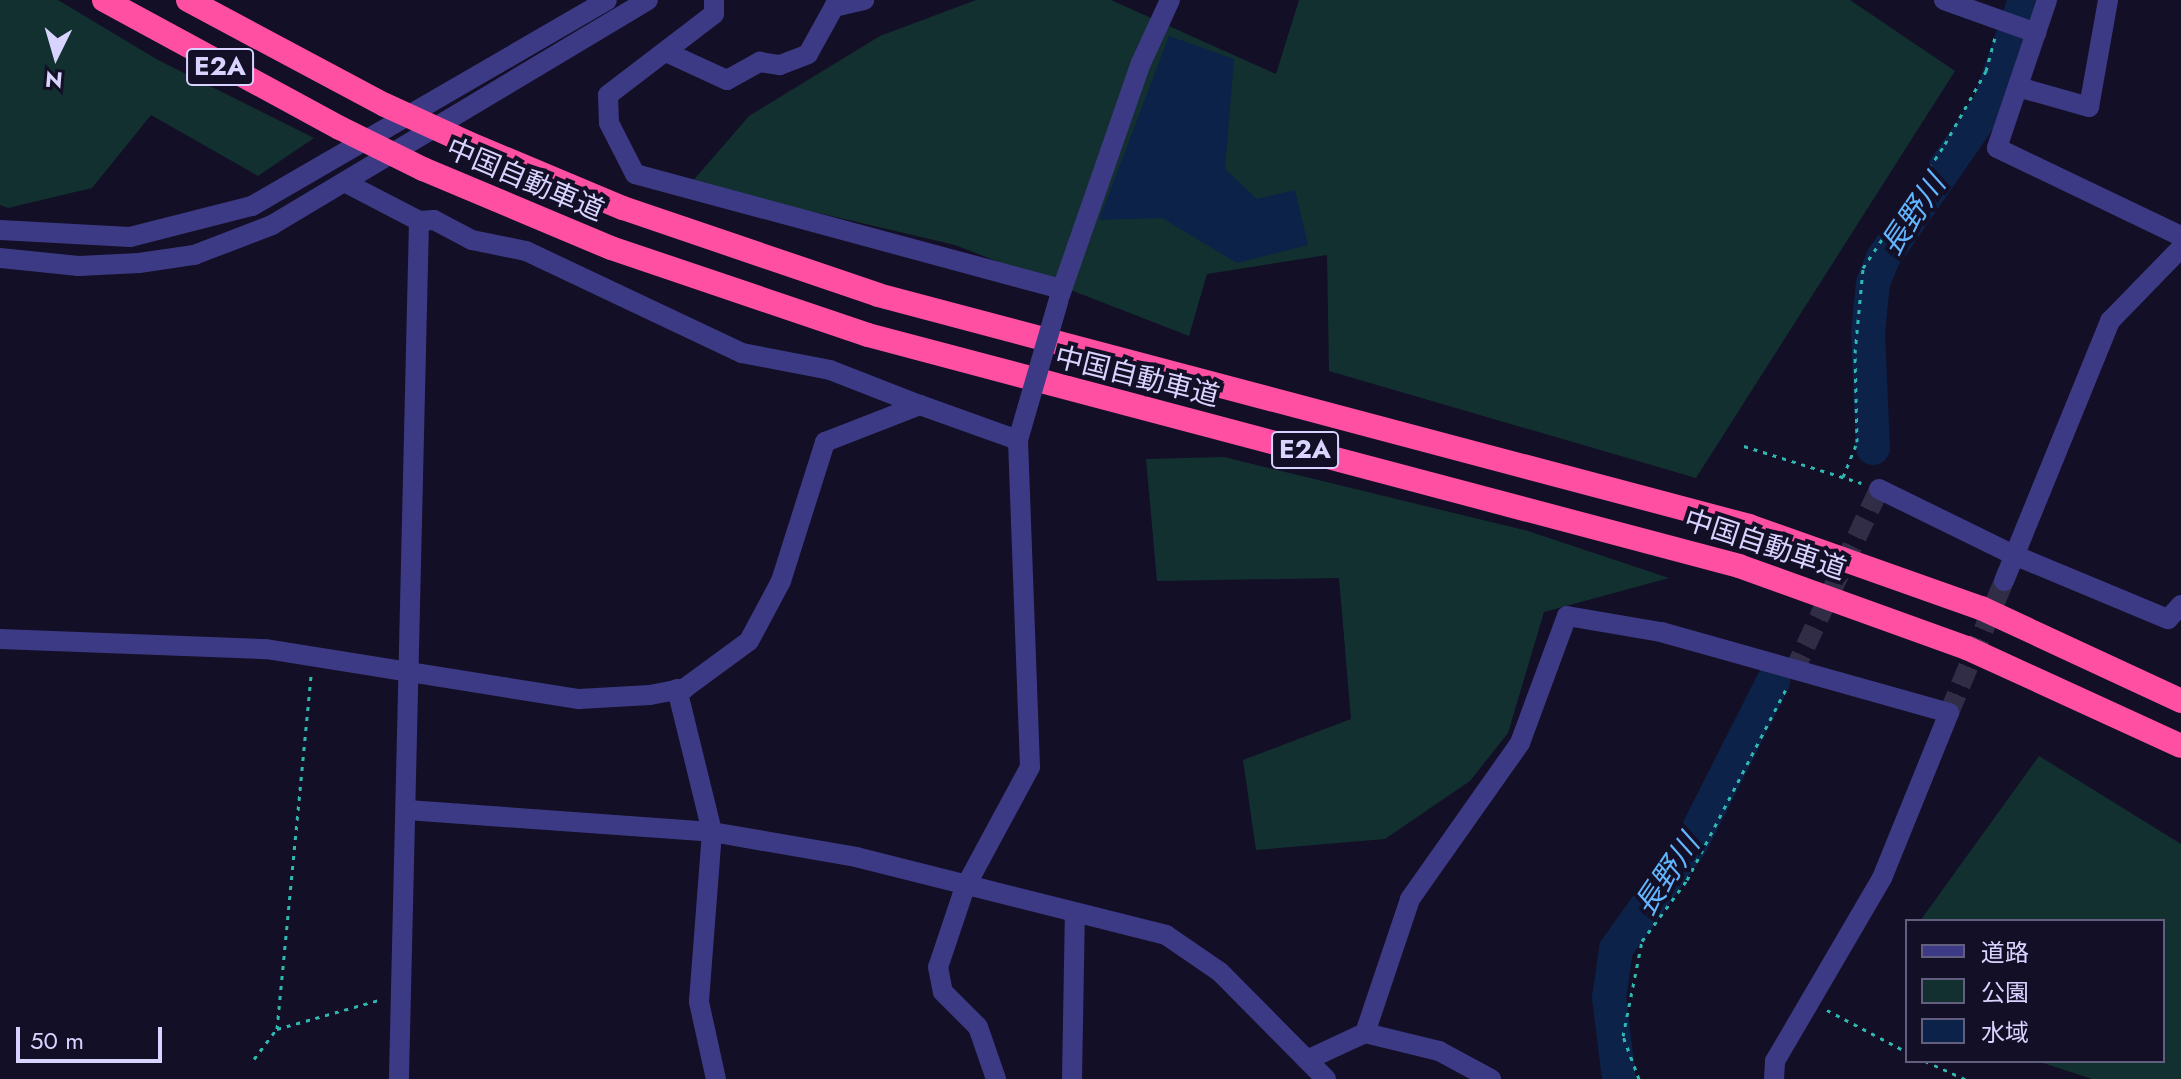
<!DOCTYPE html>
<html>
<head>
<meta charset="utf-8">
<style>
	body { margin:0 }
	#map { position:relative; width:2181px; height:1079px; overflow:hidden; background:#130f26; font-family:Jost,"Noto Sans JP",sans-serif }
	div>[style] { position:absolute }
	.green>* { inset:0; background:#12302f }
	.water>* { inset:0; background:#0c2248 }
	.river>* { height:34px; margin:-17px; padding:0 17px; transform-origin:17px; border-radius:17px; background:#0c2248 }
	.minor-tunnel>* { height:20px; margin-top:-10px; transform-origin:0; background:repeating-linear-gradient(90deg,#312d47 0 20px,transparent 0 30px) }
	.path>* { height:3px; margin-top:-1.5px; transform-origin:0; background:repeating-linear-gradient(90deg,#2fb8b0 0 4px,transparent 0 10px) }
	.minor>* { height:20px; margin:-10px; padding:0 10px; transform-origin:10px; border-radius:10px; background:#3d3a85 }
	.highway>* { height:24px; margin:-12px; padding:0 12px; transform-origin:12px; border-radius:12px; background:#ff4fa3 }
	.minor-bridge>* { height:20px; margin:-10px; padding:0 10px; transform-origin:10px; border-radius:10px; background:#3d3a85 }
	.highway-bridge>* { height:24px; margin:-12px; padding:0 12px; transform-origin:12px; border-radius:12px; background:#ff4fa3 }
	span { translate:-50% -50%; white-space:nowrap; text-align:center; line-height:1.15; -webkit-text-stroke:8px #130f26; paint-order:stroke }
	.shield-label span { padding:2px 6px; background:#130f26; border:2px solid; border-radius:6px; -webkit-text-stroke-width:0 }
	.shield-label { font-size:26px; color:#d9d4ff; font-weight:700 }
	.street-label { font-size:28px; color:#d9d4ff }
	.water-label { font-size:30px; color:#62b6ff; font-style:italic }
	.legend { position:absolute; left:1905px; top:919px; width:260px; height:144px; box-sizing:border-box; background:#130f26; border:2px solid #625e7d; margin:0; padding:10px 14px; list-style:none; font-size:24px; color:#d9d4ff }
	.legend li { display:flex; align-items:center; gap:16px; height:40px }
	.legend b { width:40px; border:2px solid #625e7d }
	.north { position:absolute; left:16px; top:16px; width:80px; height:80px; -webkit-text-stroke:6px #130f26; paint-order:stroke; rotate:185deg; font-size:22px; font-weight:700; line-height:32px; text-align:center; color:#d9d4ff }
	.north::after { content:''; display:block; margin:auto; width:28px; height:36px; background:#d9d4ff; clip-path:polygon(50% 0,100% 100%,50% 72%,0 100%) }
	.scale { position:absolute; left:16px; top:1027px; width:146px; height:36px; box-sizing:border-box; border:4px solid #d9d4ff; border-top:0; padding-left:10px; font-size:24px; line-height:28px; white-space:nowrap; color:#d9d4ff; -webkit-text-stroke:6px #130f26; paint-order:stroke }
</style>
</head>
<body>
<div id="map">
	<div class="green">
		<i style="clip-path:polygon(0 0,58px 0,158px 60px,314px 138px,258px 176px,151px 115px,92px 188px,8px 208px,0 205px)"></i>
		<i style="clip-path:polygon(976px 0,1111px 0,1276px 74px,1299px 0,1850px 0,1955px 71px,1696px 478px,1329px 371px,1327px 255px,1207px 274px,1189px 336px,955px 245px,691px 183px,749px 116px,880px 36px)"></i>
		<i style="clip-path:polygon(1224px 457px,1528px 531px,1669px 578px,1544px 612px,1508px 733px,1470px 781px,1385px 839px,1256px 850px,1243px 760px,1351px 719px,1339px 578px,1157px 581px,1146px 459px)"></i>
		<i style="clip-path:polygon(2039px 756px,2181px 844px,2181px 1079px,2092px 1079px,2037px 1061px,2163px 1061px,2163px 921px,1920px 921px)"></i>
	</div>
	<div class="water">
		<i style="clip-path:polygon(1169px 36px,1234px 59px,1225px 169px,1257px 199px,1295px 190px,1308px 245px,1237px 263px,1162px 218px,1099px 220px)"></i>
	</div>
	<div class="river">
		<i style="left:1873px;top:448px;width:115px;rotate:-92.5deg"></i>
		<i style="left:1868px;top:333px;width:50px;rotate:-84.3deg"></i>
		<i style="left:1873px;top:283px;width:27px;rotate:-68deg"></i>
		<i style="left:1883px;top:258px;width:186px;rotate:-55.3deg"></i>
		<i style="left:1989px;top:105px;width:111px;rotate:-71.1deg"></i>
		<i style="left:1619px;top:1079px;width:82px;rotate:-97deg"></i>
		<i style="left:1609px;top:998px;width:49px;rotate:-81.9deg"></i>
		<i style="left:1616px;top:949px;width:129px;rotate:-54.5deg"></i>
		<i style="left:1691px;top:844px;width:182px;rotate:-63.2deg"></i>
	</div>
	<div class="minor-tunnel">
		<i style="left:1793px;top:673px;width:203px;rotate:-64.9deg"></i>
		<i style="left:1949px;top:713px;width:143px;rotate:-67.4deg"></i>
	</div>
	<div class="path">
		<i style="left:1744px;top:446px;width:123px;rotate:17.5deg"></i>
		<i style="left:1843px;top:477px;width:38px;rotate:-68deg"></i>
		<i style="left:1857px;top:442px;width:89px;rotate:-91.3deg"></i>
		<i style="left:1855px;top:353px;width:85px;rotate:-84.6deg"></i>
		<i style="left:1863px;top:268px;width:149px;rotate:-56.5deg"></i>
		<i style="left:1945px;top:144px;width:84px;rotate:-60.7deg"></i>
		<i style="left:1986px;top:71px;width:35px;rotate:-75deg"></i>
		<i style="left:1827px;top:1010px;width:90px;rotate:27.7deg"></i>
		<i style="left:277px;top:1029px;width:356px;rotate:-84.5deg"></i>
		<i style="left:254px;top:1059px;width:38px;rotate:-53deg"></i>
		<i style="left:277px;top:1029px;width:109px;rotate:-15.9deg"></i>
		<i style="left:1925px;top:1061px;width:44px;rotate:24.2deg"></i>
		<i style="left:1639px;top:1079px;width:46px;rotate:-110.4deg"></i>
		<i style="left:1623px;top:1036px;width:97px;rotate:-78.7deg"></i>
		<i style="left:1642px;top:941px;width:76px;rotate:-53.6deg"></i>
		<i style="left:1687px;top:880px;width:217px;rotate:-62.6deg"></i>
	</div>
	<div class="minor">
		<i style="left:714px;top:0;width:14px;rotate:90deg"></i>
		<i style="left:714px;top:14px;width:133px;rotate:142.6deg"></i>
		<i style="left:608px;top:95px;width:28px;rotate:88deg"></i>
		<i style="left:609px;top:123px;width:57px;rotate:63deg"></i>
		<i style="left:635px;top:174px;width:442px;rotate:15.1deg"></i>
		<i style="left:1944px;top:0;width:98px;rotate:19.7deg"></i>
		<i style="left:2047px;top:0;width:156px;rotate:108.7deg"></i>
		<i style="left:1997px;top:148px;width:204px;rotate:25.6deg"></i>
		<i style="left:668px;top:53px;width:65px;rotate:24.6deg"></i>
		<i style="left:727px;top:80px;width:38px;rotate:-29deg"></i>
		<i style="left:760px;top:62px;width:20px;rotate:9deg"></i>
		<i style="left:780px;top:65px;width:30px;rotate:-21deg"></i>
		<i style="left:808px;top:54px;width:54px;rotate:-61deg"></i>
		<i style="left:834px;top:7px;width:31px;rotate:-13deg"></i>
		<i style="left:2018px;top:87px;width:74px;rotate:15.7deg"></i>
		<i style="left:2089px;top:107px;width:109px;rotate:-79.9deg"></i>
		<i style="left:348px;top:184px;width:80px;rotate:27.5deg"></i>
		<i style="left:419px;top:221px;width:858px;rotate:91.34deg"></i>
		<i style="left:419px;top:221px;width:15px;rotate:-4deg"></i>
		<i style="left:434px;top:220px;width:43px;rotate:27.8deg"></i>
		<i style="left:472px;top:240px;width:55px;rotate:11.5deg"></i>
		<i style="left:526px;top:251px;width:239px;rotate:25.3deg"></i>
		<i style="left:742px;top:353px;width:90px;rotate:10.9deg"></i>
		<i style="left:830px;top:370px;width:97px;rotate:21.3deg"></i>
		<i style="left:0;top:230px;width:130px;rotate:3.1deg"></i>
		<i style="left:130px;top:237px;width:126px;rotate:-14.3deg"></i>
		<i style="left:252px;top:206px;width:410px;rotate:-30.1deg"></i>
		<i style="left:0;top:258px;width:79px;rotate:5.8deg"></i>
		<i style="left:79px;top:266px;width:60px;rotate:-2.9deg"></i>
		<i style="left:139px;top:263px;width:56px;rotate:-8.3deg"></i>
		<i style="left:194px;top:255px;width:84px;rotate:-21deg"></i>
		<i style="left:272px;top:225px;width:438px;rotate:-30.9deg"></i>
		<i style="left:1059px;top:298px;width:249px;rotate:-70.8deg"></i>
		<i style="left:1141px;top:63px;width:69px;rotate:-65.3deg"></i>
		<i style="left:1879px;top:489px;width:150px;rotate:26.1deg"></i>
		<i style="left:2014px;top:555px;width:167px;rotate:22.6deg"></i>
		<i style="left:2168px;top:619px;width:19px;rotate:-47deg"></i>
		<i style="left:2004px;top:581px;width:281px;rotate:-67.8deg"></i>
		<i style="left:2110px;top:321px;width:102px;rotate:-45.8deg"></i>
		<i style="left:0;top:639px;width:266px;rotate:2.2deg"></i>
		<i style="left:266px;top:649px;width:317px;rotate:9.1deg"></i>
		<i style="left:579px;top:699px;width:71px;rotate:-3.2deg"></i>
		<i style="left:650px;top:695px;width:36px;rotate:-11deg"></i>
		<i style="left:685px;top:688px;width:79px;rotate:-36.3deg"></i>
		<i style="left:749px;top:641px;width:68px;rotate:-61.9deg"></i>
		<i style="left:781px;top:581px;width:146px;rotate:-72.4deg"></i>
		<i style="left:825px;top:442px;width:102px;rotate:-21.3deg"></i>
		<i style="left:920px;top:405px;width:104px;rotate:19.7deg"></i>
		<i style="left:1018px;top:440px;width:327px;rotate:87.9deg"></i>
		<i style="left:1030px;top:767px;width:136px;rotate:118.4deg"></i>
		<i style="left:965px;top:887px;width:84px;rotate:108.6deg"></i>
		<i style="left:938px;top:967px;width:25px;rotate:79deg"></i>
		<i style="left:943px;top:992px;width:49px;rotate:45deg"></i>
		<i style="left:978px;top:1027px;width:55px;rotate:70.9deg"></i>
		<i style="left:677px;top:689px;width:147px;rotate:76.2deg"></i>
		<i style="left:712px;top:832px;width:170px;rotate:94.4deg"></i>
		<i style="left:699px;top:1002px;width:79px;rotate:77.6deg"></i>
		<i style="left:407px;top:810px;width:306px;rotate:4.1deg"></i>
		<i style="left:712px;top:832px;width:146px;rotate:9.8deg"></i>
		<i style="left:856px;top:857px;width:320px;rotate:14.1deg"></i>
		<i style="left:1166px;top:935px;width:65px;rotate:34.4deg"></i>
		<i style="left:1220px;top:972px;width:151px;rotate:45.3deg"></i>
		<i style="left:1309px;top:1059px;width:62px;rotate:-24.9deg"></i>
		<i style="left:1072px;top:1079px;width:166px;rotate:-89deg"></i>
		<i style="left:1491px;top:1079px;width:59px;rotate:-151.7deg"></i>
		<i style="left:1439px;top:1051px;width:76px;rotate:-166.3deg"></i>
		<i style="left:1365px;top:1033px;width:141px;rotate:-71.4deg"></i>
		<i style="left:1410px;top:899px;width:191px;rotate:-54.8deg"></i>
		<i style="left:1520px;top:743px;width:135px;rotate:-69.7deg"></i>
		<i style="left:1567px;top:616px;width:95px;rotate:9.7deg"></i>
		<i style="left:1661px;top:632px;width:299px;rotate:15.7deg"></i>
		<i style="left:1949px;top:713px;width:178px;rotate:112.1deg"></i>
		<i style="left:1882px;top:878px;width:212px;rotate:120.3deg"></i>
		<i style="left:1775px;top:1061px;width:18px;rotate:93deg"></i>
	</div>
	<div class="highway">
		<i style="left:104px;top:0;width:268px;rotate:28.5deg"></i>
		<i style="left:188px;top:0;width:223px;rotate:28.1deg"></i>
		<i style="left:468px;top:143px;width:168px;rotate:22.8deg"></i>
		<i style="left:623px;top:208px;width:269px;rotate:18.8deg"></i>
		<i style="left:878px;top:295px;width:901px;rotate:14.85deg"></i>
		<i style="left:1749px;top:526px;width:246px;rotate:19.5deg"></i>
		<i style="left:1981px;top:608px;width:221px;rotate:24.9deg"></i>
		<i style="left:423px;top:169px;width:204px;rotate:22.8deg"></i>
		<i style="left:611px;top:248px;width:271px;rotate:18.7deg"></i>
		<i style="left:868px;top:335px;width:901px;rotate:14.85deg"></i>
		<i style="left:1739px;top:566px;width:242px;rotate:19.8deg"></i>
		<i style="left:1967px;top:648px;width:235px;rotate:24.6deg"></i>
	</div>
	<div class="minor-bridge">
		<i style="left:1018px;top:440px;width:144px;rotate:-73.8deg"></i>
	</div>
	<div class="highway-bridge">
		<i style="left:385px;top:105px;width:91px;rotate:24.6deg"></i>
		<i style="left:340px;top:128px;width:93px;rotate:26.3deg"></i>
	</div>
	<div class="shield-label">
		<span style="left:220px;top:67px">E2A</span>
		<span style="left:1305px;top:450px">E2A</span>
	</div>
	<div class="street-label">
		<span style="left:525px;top:180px;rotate:23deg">中国自動車道</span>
		<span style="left:1137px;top:377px;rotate:14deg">中国自動車道</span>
		<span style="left:1765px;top:545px;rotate:18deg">中国自動車道</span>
	</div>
	<div class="water-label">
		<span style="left:1913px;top:215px;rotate:-56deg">長野川</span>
		<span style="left:1667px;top:875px;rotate:-56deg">長野川</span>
	</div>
	<ul class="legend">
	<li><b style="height:10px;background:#3d3a85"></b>道路</li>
	<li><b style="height:22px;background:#12302f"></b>公園</li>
	<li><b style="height:22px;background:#0c2248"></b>水域</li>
	</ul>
	<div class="north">N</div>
	<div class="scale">50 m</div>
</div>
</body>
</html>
